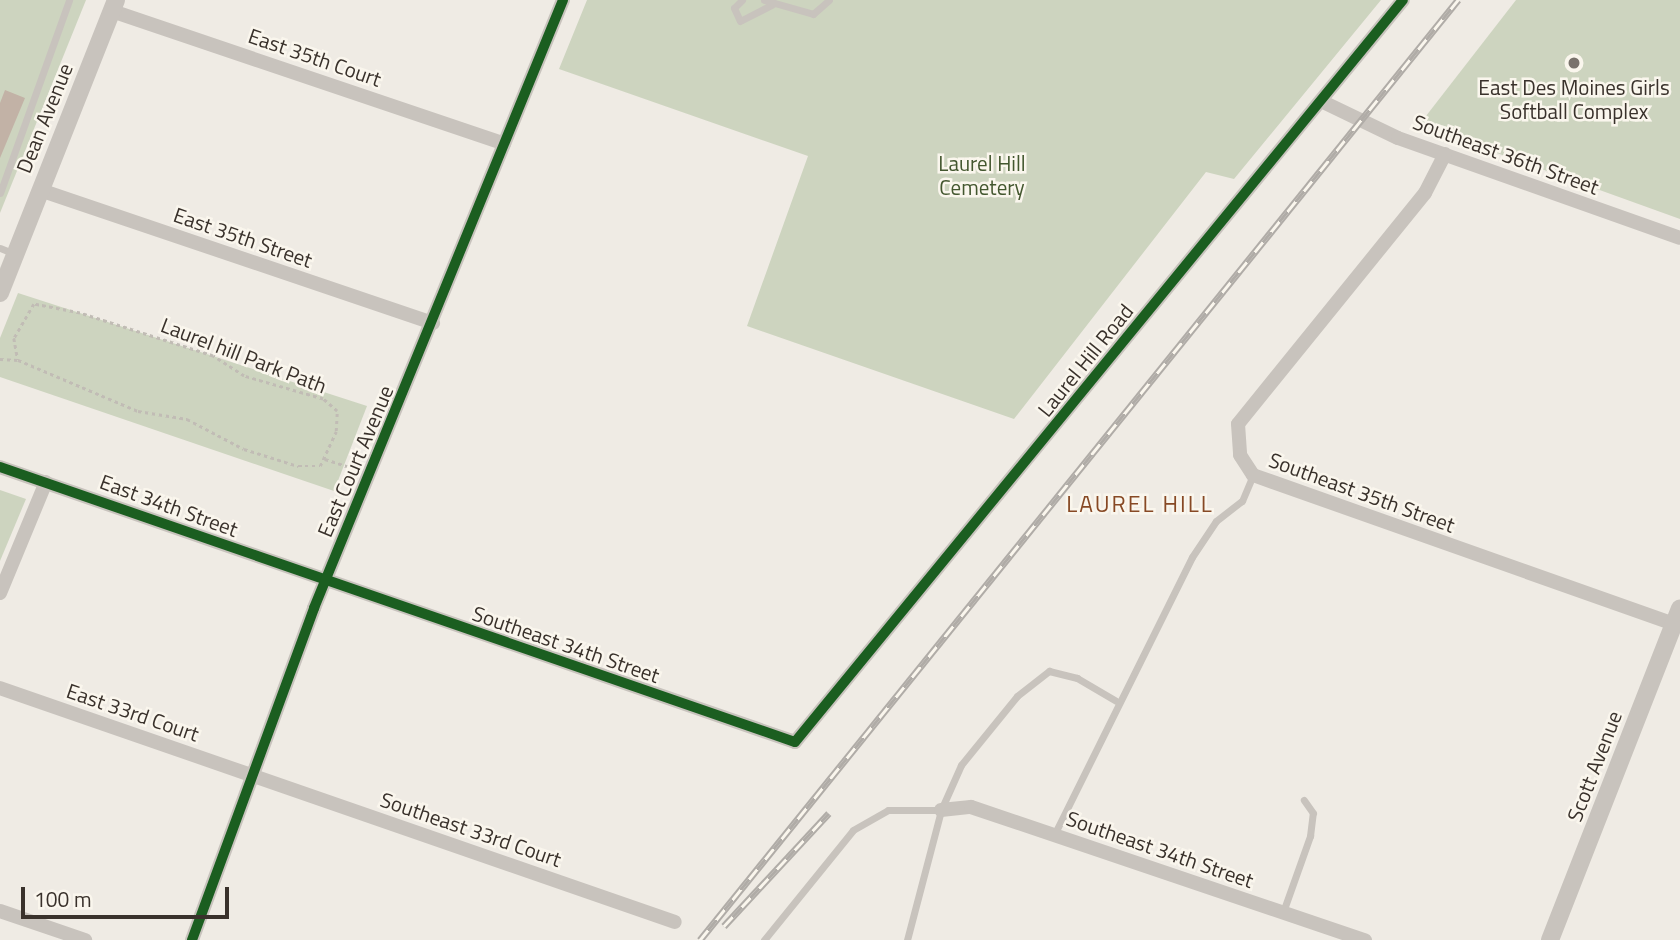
<!DOCTYPE html>
<html>
<head>
<meta charset="utf-8">
<style>
	body { margin:0 }
	#map { position:relative; width:1680px; height:940px; overflow:hidden; background:#efebe4; font-family:"Titillium Web",sans-serif }
	div>[style] { position:absolute }
	.green>* { inset:0; background:#cdd4bf }
	.building>* { inset:0; background:#c2b2a6 }
	.path>* { height:2.5px; margin-top:-1.25px; transform-origin:0; background:repeating-linear-gradient(90deg,#c1bcb5 0 3.5px,transparent 0 7px) }
	.service>* { height:7px; margin:-3.5px; padding:0 3.5px; transform-origin:3.5px; border-radius:3.5px; background:#c8c3bd }
	.minor>* { height:14px; margin:-7px; padding:0 7px; transform-origin:7px; border-radius:7px; background:#c8c3bd }
	.tertiary>* { height:18px; margin:-9px; padding:0 9px; transform-origin:9px; border-radius:9px; background:#c8c3bd }
	.rail>* { height:7px; margin-top:-3.5px; transform-origin:0; background:repeating-linear-gradient(90deg,#faf6ed 0 13px,#b0aca7 0 26px); box-sizing:border-box; border-block:2px solid #b0aca7 }
	.cycleway>* { height:10px; margin:-5px; padding:0 5px; transform-origin:5px; border-radius:5px; background:#1b5e20 }
	.dots>* { width:19px; height:19px; translate:-50% -50%; box-sizing:border-box; border:4px solid #faf6ed; border-radius:50% }
	span { translate:-50% -50%; white-space:nowrap; text-align:center; line-height:1.15; -webkit-text-stroke:5px #faf6ed; paint-order:stroke }
	.street-label { font-size:21px; color:#39312b }
	.poi-label { font-size:21px; color:#39312b }
	.park-label { font-size:21px; color:#43572f }
	.neighbourhood-label { font-size:23px; color:#874925; letter-spacing:2px }
	.scale { position:absolute; left:21px; top:887px; width:208px; height:32px; box-sizing:border-box; border:4px solid #39312b; border-top:0; padding-left:9px; font-size:21px; line-height:24px; white-space:nowrap; color:#39312b; -webkit-text-stroke:5px #faf6ed; paint-order:stroke }
</style>
</head>
<body>
<div id="map">
	<div class="green">
		<i style="clip-path:polygon(0 0,86px 0,0 213px)"></i>
		<i style="clip-path:polygon(587px 0,1381px 0,1234px 179px,1206px 172px,1014px 419px,747px 326px,808px 156px,559px 69px)"></i>
		<i style="clip-path:polygon(1516px 0,1680px 0,1680px 219px,1419px 125px)"></i>
		<i style="clip-path:polygon(18px 293px,367px 406px,334px 491px,0 377px,0 338px)"></i>
		<i style="clip-path:polygon(0 490px,26px 499px,0 561px)"></i>
	</div>
	<div class="building">
		<i style="clip-path:polygon(5px 90px,25px 98px,0 158px,0 103px)"></i>
	</div>
	<div class="path">
		<i style="left:0;top:359px;width:18px;rotate:3deg"></i>
		<i style="left:18px;top:360px;width:130px;rotate:23deg"></i>
		<i style="left:138px;top:411px;width:50px;rotate:9.3deg"></i>
		<i style="left:187px;top:419px;width:64px;rotate:27.8deg"></i>
		<i style="left:244px;top:449px;width:57px;rotate:17.5deg"></i>
		<i style="left:298px;top:466px;width:22px"></i>
		<i style="left:320px;top:466px;width:38px;rotate:-65deg"></i>
		<i style="left:336px;top:431px;width:20px;rotate:-87deg"></i>
		<i style="left:337px;top:411px;width:18px;rotate:-139deg"></i>
		<i style="left:323px;top:399px;width:82px;rotate:-163.8deg"></i>
		<i style="left:244px;top:376px;width:37px;rotate:-147deg"></i>
		<i style="left:213px;top:356px;width:140px;rotate:-162.1deg"></i>
		<i style="left:80px;top:313px;width:47px;rotate:-168.9deg"></i>
		<i style="left:34px;top:304px;width:39px;rotate:120deg"></i>
		<i style="left:14px;top:338px;width:22px;rotate:80deg"></i>
		<i style="left:325px;top:459px;width:32px;rotate:18deg"></i>
	</div>
	<div class="service">
		<i style="left:742px;top:0;width:11px;rotate:135deg"></i>
		<i style="left:734px;top:8px;width:14px;rotate:65deg"></i>
		<i style="left:740px;top:21px;width:36px;rotate:-27deg"></i>
		<i style="left:764px;top:0;width:51px;rotate:15.9deg"></i>
		<i style="left:813px;top:14px;width:21px;rotate:-41deg"></i>
		<i style="left:0;top:193px;width:205px;rotate:-70.3deg"></i>
		<i style="left:0;top:248px;width:16px;rotate:22deg"></i>
		<i style="left:1054px;top:835px;width:310px;rotate:-63.6deg"></i>
		<i style="left:1192px;top:557px;width:43px;rotate:-56.3deg"></i>
		<i style="left:1216px;top:521px;width:33px;rotate:-38deg"></i>
		<i style="left:1242px;top:501px;width:28px;rotate:-67deg"></i>
		<i style="left:1283px;top:912px;width:81px;rotate:-70.4deg"></i>
		<i style="left:1310px;top:836px;width:23px;rotate:-83deg"></i>
		<i style="left:1313px;top:813px;width:16px;rotate:-125deg"></i>
		<i style="left:764px;top:940px;width:141px;rotate:-51deg"></i>
		<i style="left:853px;top:830px;width:40px;rotate:-29.7deg"></i>
		<i style="left:888px;top:810px;width:53px"></i>
		<i style="left:907px;top:940px;width:134px;rotate:-75.3deg"></i>
		<i style="left:941px;top:810px;width:49px;rotate:-66deg"></i>
		<i style="left:961px;top:765px;width:89px;rotate:-50.9deg"></i>
		<i style="left:1017px;top:696px;width:41px;rotate:-38deg"></i>
		<i style="left:1049px;top:671px;width:29px;rotate:14deg"></i>
		<i style="left:1077px;top:678px;width:45px;rotate:30.5deg"></i>
	</div>
	<div class="minor">
		<i style="left:112px;top:11px;width:414px;rotate:18.7deg"></i>
		<i style="left:1321px;top:101px;width:85px;rotate:25.7deg"></i>
		<i style="left:1398px;top:138px;width:299px;rotate:19.5deg"></i>
		<i style="left:1445px;top:154px;width:44px;rotate:117.1deg"></i>
		<i style="left:1425px;top:193px;width:297px;rotate:129deg"></i>
		<i style="left:1238px;top:424px;width:31px;rotate:86deg"></i>
		<i style="left:1240px;top:455px;width:24px;rotate:57deg"></i>
		<i style="left:1253px;top:475px;width:447px;rotate:19.5deg"></i>
		<i style="left:40px;top:190px;width:415px;rotate:18.7deg"></i>
		<i style="left:0;top:467px;width:841px;rotate:19.08deg"></i>
		<i style="left:795px;top:742px;width:959px;rotate:-50.67deg"></i>
		<i style="left:0;top:593px;width:120px;rotate:-67.5deg"></i>
		<i style="left:0;top:688px;width:714px;rotate:19.12deg"></i>
		<i style="left:941px;top:810px;width:30px;rotate:-6deg"></i>
		<i style="left:971px;top:807px;width:416px;rotate:18.7deg"></i>
		<i style="left:0;top:911px;width:90px;rotate:18.8deg"></i>
		<i style="left:192px;top:940px;width:354px;rotate:-69.8deg"></i>
		<i style="left:314px;top:608px;width:657px;rotate:-67.73deg"></i>
	</div>
	<div class="tertiary">
		<i style="left:0;top:293px;width:315px;rotate:-68.4deg"></i>
		<i style="left:1550px;top:940px;width:356px;rotate:-68.6deg"></i>
	</div>
	<div class="rail">
		<i style="left:724px;top:926px;width:154px;rotate:-47.1deg"></i>
		<i style="left:700px;top:940px;width:1208px;rotate:-51.12deg"></i>
	</div>
	<div class="cycleway">
		<i style="left:0;top:467px;width:841px;rotate:19.08deg"></i>
		<i style="left:795px;top:742px;width:959px;rotate:-50.67deg"></i>
		<i style="left:192px;top:940px;width:354px;rotate:-69.8deg"></i>
		<i style="left:314px;top:608px;width:657px;rotate:-67.73deg"></i>
	</div>
	<div class="dots">
		<i style="left:1574px;top:63px;background:#79726c"></i>
	</div>
	<div class="street-label">
		<span style="left:315px;top:57px;rotate:19deg">East 35th Court</span>
		<span style="left:44px;top:118px;rotate:-68deg">Dean Avenue</span>
		<span style="left:1506px;top:154px;rotate:20deg">Southeast 36th Street</span>
		<span style="left:243px;top:237px;rotate:19deg">East 35th Street</span>
		<span style="left:244px;top:355px;rotate:21deg">Laurel hill Park Path</span>
		<span style="left:1085px;top:360px;rotate:-51deg">Laurel Hill Road</span>
		<span style="left:355px;top:461px;rotate:-67deg">East Court Avenue</span>
		<span style="left:1362px;top:492px;rotate:20deg">Southeast 35th Street</span>
		<span style="left:169px;top:505px;rotate:20deg">East 34th Street</span>
		<span style="left:566px;top:644px;rotate:19deg">Southeast 34th Street</span>
		<span style="left:133px;top:712px;rotate:19deg">East 33rd Court</span>
		<span style="left:1594px;top:766px;rotate:-69deg">Scott Avenue</span>
		<span style="left:471px;top:829px;rotate:19deg">Southeast 33rd Court</span>
		<span style="left:1160px;top:849px;rotate:19deg">Southeast 34th Street</span>
	</div>
	<div class="poi-label">
		<span style="left:1574px;top:99px">East Des Moines Girls<br>Softball Complex</span>
	</div>
	<div class="park-label">
		<span style="left:982px;top:175px">Laurel Hill<br>Cemetery</span>
	</div>
	<div class="neighbourhood-label">
		<span style="left:1140px;top:504px">LAUREL HILL</span>
	</div>
	<div class="scale">100 m</div>
</div>
</body>
</html>
